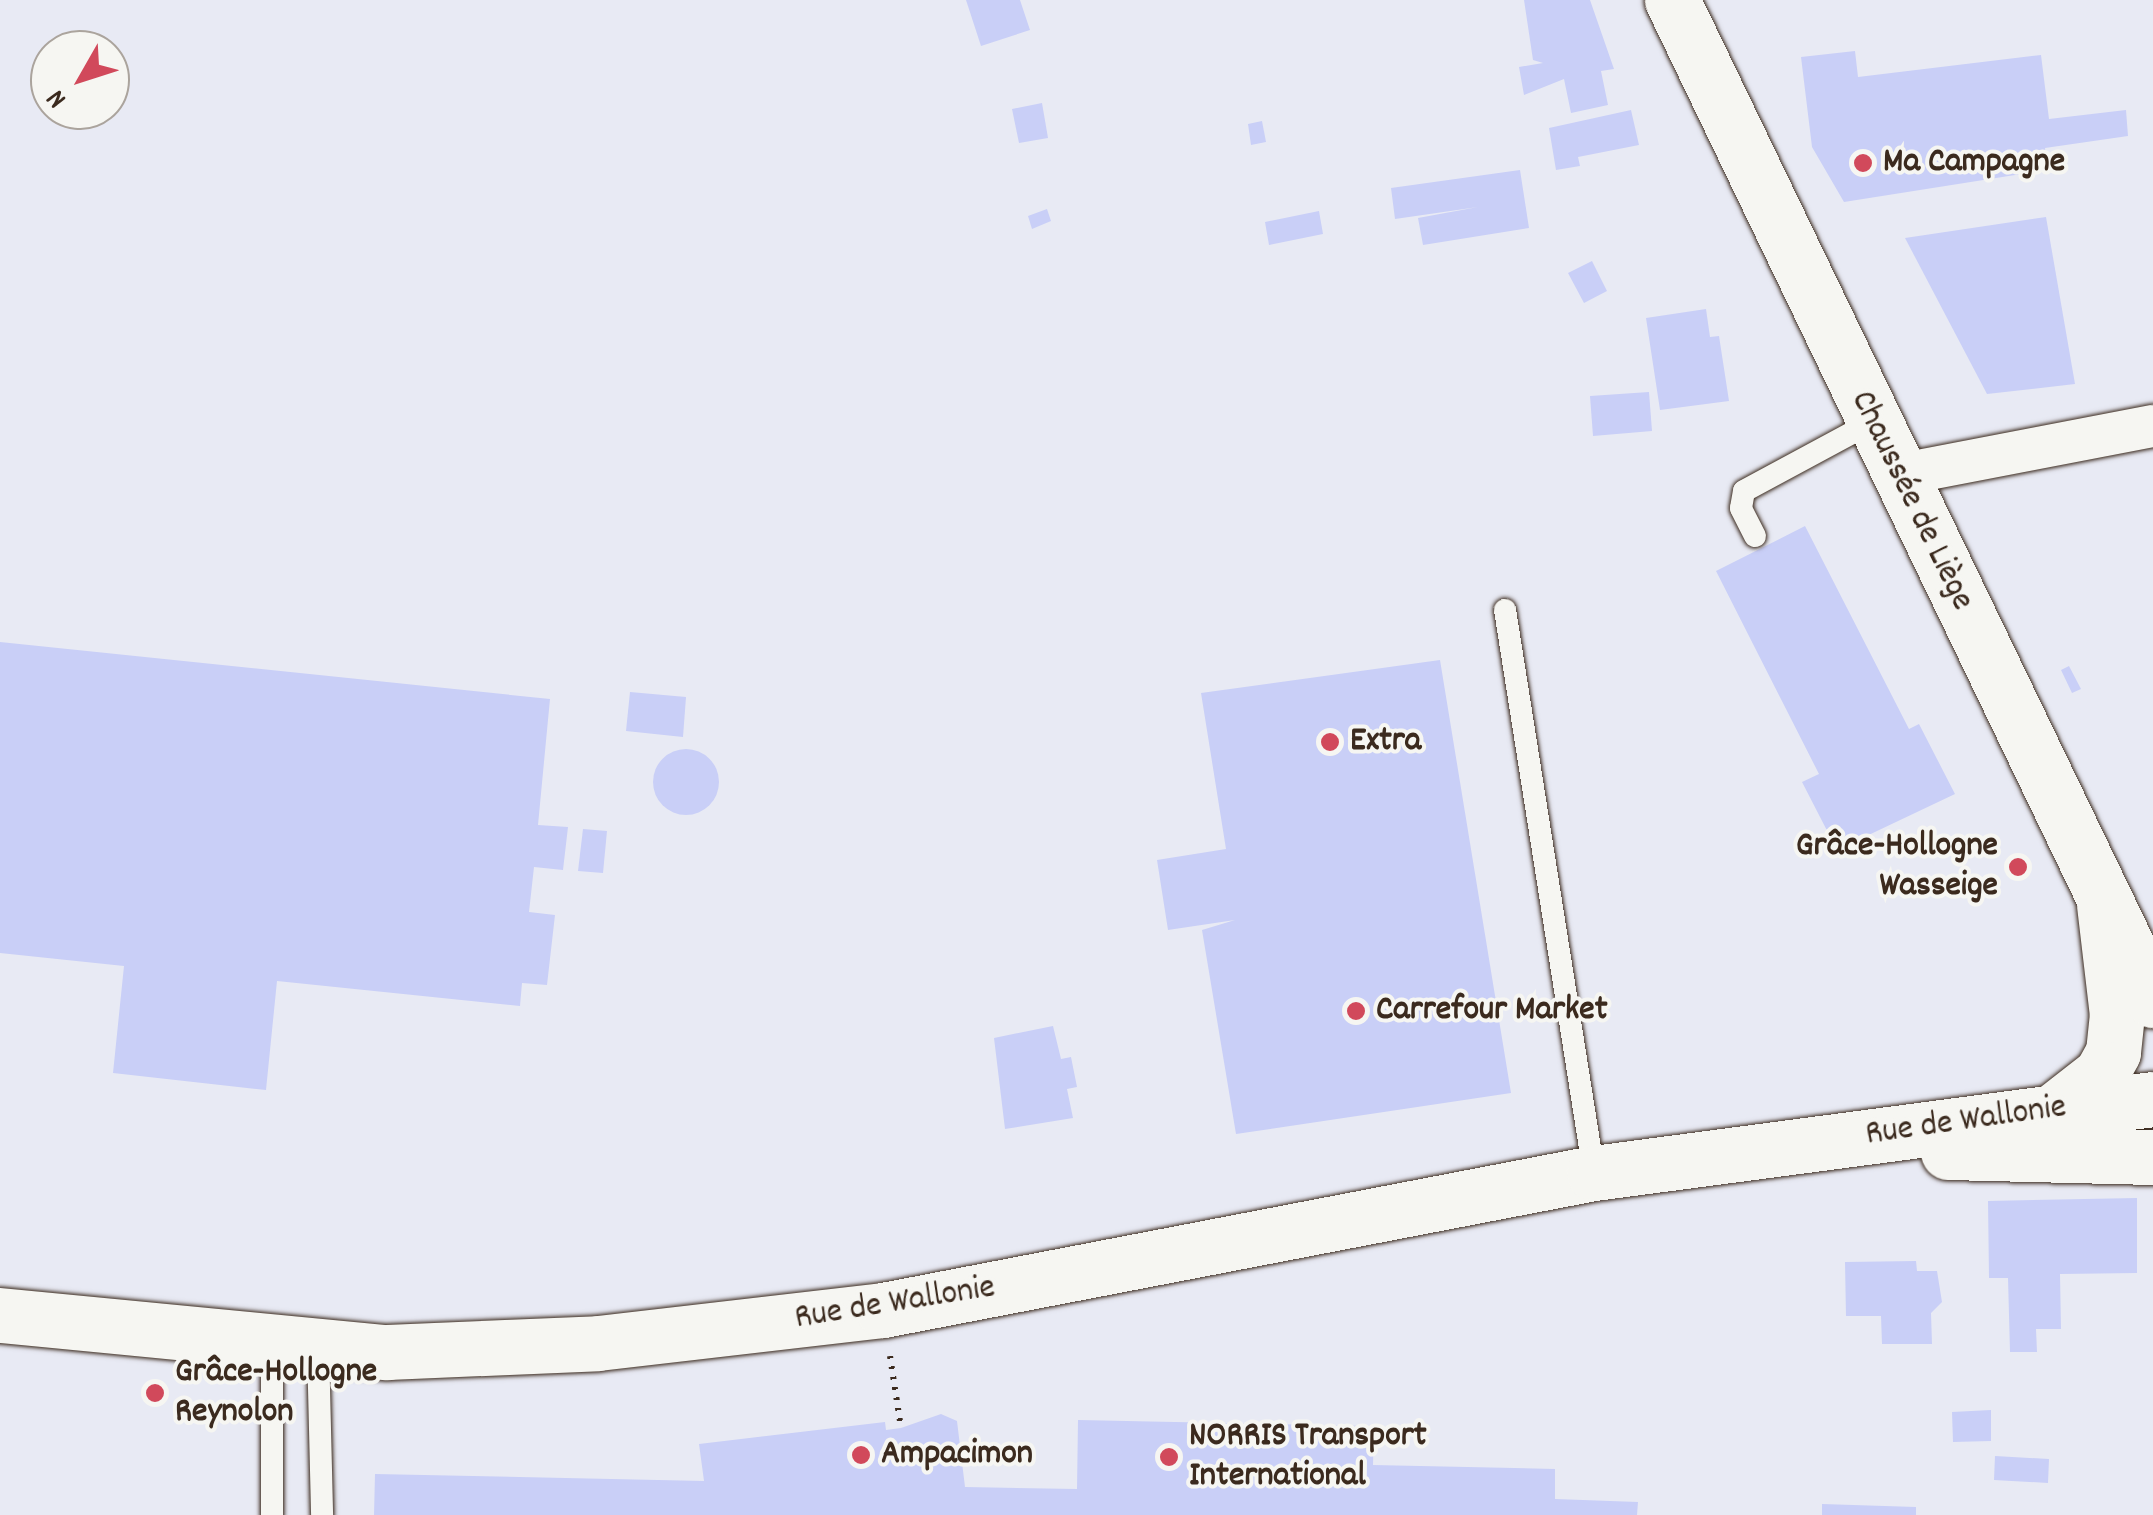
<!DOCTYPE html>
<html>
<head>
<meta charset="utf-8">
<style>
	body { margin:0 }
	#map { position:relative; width:2153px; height:1515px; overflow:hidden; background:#e8eaf4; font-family:Dekko,sans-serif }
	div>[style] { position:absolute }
	.building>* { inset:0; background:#c9cff7 }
	.round { border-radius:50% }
	.path>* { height:6px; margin-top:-3px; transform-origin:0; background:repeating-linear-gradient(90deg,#3b2a1e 0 2.5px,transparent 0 10.5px) }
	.roads { filter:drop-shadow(0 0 2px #3b2a1e) drop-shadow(0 0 2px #3b2a1e) }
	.service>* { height:22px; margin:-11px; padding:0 11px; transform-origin:11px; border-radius:11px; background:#f6f6f2 }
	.minor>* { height:42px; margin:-21px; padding:0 21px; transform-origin:21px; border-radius:21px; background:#f6f6f2 }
	.tertiary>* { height:55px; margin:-27.5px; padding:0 27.5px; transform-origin:27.5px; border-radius:27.5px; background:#f6f6f2 }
	.secondary>* { height:55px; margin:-27.5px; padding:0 27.5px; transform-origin:27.5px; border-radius:27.5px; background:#f6f6f2 }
	.dots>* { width:28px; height:28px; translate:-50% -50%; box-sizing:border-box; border:5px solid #f6f6f2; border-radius:50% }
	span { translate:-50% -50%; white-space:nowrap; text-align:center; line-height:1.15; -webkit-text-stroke:8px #f6f6f2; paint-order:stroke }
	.poi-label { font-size:35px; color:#3b2a1e; font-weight:700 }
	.left { translate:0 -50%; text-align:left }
	.right { translate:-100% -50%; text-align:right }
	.street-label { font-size:35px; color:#3b2a1e }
	.north { position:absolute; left:30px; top:30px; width:100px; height:100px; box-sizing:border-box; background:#f6f6f2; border:2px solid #aba49d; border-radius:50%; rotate:231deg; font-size:28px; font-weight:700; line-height:40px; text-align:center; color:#3b2a1e }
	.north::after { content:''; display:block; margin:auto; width:35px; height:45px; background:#d1495b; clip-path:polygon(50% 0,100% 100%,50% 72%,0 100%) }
</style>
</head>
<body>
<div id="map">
	<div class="building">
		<i style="clip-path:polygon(966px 0,1020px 0,1030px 30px,981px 46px)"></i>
		<i style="clip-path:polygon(1524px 0,1590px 0,1614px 69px,1601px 71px,1608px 105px,1571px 113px,1564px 79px,1524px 95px,1519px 67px,1543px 63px,1533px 60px)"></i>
		<i style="clip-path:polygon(1855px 51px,1858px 77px,2041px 55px,2049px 119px,2126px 110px,2128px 136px,2045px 148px,2047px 170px,1844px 202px,1812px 147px,1801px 57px)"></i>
		<i style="clip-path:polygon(1042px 103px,1048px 138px,1019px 143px,1012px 109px)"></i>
		<i style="clip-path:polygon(1631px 110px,1639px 145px,1578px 157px,1580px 166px,1556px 170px,1549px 128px)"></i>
		<i style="clip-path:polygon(1262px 121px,1266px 142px,1251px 145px,1248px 124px)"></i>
		<i style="clip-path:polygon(1520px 170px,1529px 228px,1423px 245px,1418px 218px,1478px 207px,1395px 219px,1391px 188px)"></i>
		<i style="clip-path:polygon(1047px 209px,1051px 221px,1032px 229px,1028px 216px)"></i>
		<i style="clip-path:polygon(1319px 211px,1323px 234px,1269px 245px,1265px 222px)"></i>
		<i style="clip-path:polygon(2046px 217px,2075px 384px,1987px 394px,1905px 238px)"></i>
		<i style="clip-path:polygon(1592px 261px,1607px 291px,1584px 303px,1568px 273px)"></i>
		<i style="clip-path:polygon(1706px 309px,1710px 337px,1719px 336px,1729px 401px,1660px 410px,1646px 318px)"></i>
		<i style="clip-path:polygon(1649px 392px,1652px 431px,1593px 436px,1590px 396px)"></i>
		<i style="clip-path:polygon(1805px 526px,1909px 729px,1919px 724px,1955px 794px,1837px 850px,1802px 782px,1819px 774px,1716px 571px)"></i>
		<i style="clip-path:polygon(0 642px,550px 699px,538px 825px,568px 827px,563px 870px,534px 867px,529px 912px,555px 915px,547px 985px,522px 983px,520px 1006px,277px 981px,266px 1090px,113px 1073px,124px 966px,0 953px)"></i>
		<i style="clip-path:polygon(1440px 660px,1511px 1093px,1236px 1134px,1202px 930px,1235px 920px,1168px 930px,1157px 860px,1226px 849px,1201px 693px)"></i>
		<i style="clip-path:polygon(2069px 666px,2081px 689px,2072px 693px,2061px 670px)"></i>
		<i style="clip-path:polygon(630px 692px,686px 697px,683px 737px,626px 731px)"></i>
		<i class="round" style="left:653px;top:749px;width:66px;height:66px"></i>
		<i style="clip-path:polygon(583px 829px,607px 831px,603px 873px,578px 871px)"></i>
		<i style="clip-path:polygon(1053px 1026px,1061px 1059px,1071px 1057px,1077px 1087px,1067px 1089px,1073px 1118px,1005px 1129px,994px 1038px)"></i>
		<i style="clip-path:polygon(2137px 1198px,2137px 1273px,2060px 1274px,2061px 1329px,2036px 1329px,2037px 1352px,2010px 1352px,2008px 1278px,1989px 1278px,1988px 1201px)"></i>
		<i style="clip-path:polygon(1916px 1261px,1917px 1271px,1937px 1271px,1942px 1302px,1931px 1313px,1932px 1344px,1882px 1344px,1881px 1316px,1846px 1316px,1845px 1262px)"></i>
		<i style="clip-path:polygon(1991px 1410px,1991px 1441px,1953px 1442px,1952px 1412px)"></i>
		<i style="clip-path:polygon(941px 1414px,957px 1421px,965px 1487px,1077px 1489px,1078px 1420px,1374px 1426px,1373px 1465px,1555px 1469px,1555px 1499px,1638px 1502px,1637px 1515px,374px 1515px,375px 1474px,704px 1481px,699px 1444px,885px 1422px,886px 1430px,901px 1428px)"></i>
		<i style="clip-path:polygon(1995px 1456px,2049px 1459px,2048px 1483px,1994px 1480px)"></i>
		<i style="clip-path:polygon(1822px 1504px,1916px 1507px,1916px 1515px,1822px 1515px)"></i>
	</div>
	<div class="path">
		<i style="left:890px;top:1356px;width:73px;rotate:81.3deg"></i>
	</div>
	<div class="roads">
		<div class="service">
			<i style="left:1755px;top:536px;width:31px;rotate:-117deg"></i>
			<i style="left:1741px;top:508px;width:17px;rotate:-80deg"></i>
			<i style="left:1744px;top:491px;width:145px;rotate:-28.3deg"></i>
			<i style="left:1505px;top:610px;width:570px;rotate:81.02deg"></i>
			<i style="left:272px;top:1343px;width:172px;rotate:90deg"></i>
			<i style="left:318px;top:1347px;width:168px;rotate:88.6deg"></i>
		</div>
		<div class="minor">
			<i style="left:1898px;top:475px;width:260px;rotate:-10.9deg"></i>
		</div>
		<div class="tertiary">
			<i style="left:2055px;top:1110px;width:58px;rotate:-38deg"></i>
			<i style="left:2101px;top:1074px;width:25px;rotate:-61deg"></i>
			<i style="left:2113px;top:1052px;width:37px;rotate:-84deg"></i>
			<i style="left:2117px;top:1015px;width:111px;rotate:-96.7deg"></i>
			<i style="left:1948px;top:1152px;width:205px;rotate:1.4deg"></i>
			<i style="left:0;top:1315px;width:389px;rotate:5.5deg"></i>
			<i style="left:387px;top:1352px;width:211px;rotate:-2.4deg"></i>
			<i style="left:598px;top:1343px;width:287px;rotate:-6.6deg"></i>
			<i style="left:883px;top:1310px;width:724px;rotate:-10.91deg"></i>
			<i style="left:1594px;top:1173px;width:564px;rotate:-7.54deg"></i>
		</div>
		<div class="secondary">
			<i style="left:1672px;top:0;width:1110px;rotate:64.31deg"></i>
		</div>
	</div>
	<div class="dots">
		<i style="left:1863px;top:163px;background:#d1495b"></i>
		<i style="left:1330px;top:742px;background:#d1495b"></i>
		<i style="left:2018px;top:867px;background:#d1495b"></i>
		<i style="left:1356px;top:1011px;background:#d1495b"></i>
		<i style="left:155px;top:1393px;background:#d1495b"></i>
		<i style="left:861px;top:1455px;background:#d1495b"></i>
		<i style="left:1169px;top:1457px;background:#d1495b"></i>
	</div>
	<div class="poi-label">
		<span class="left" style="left:1883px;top:163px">Ma Campagne</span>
		<span class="left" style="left:1350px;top:742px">Extra</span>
		<span class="right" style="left:1998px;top:867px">Grâce-Hollogne<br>Wasseige</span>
		<span class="left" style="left:1376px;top:1011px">Carrefour Market</span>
		<span class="left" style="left:175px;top:1393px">Grâce-Hollogne<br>Reynolon</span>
		<span class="left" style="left:1189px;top:1457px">NORRIS Transport<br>International</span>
		<span class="left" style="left:881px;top:1455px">Ampacimon</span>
	</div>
	<div class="street-label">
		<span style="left:1911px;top:501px;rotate:64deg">Chaussée de Liège</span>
		<span style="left:1966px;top:1122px;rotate:-8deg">Rue de Wallonie</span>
		<span style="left:895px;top:1304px;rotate:-9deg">Rue de Wallonie</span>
	</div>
	<div class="north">N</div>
</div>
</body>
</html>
